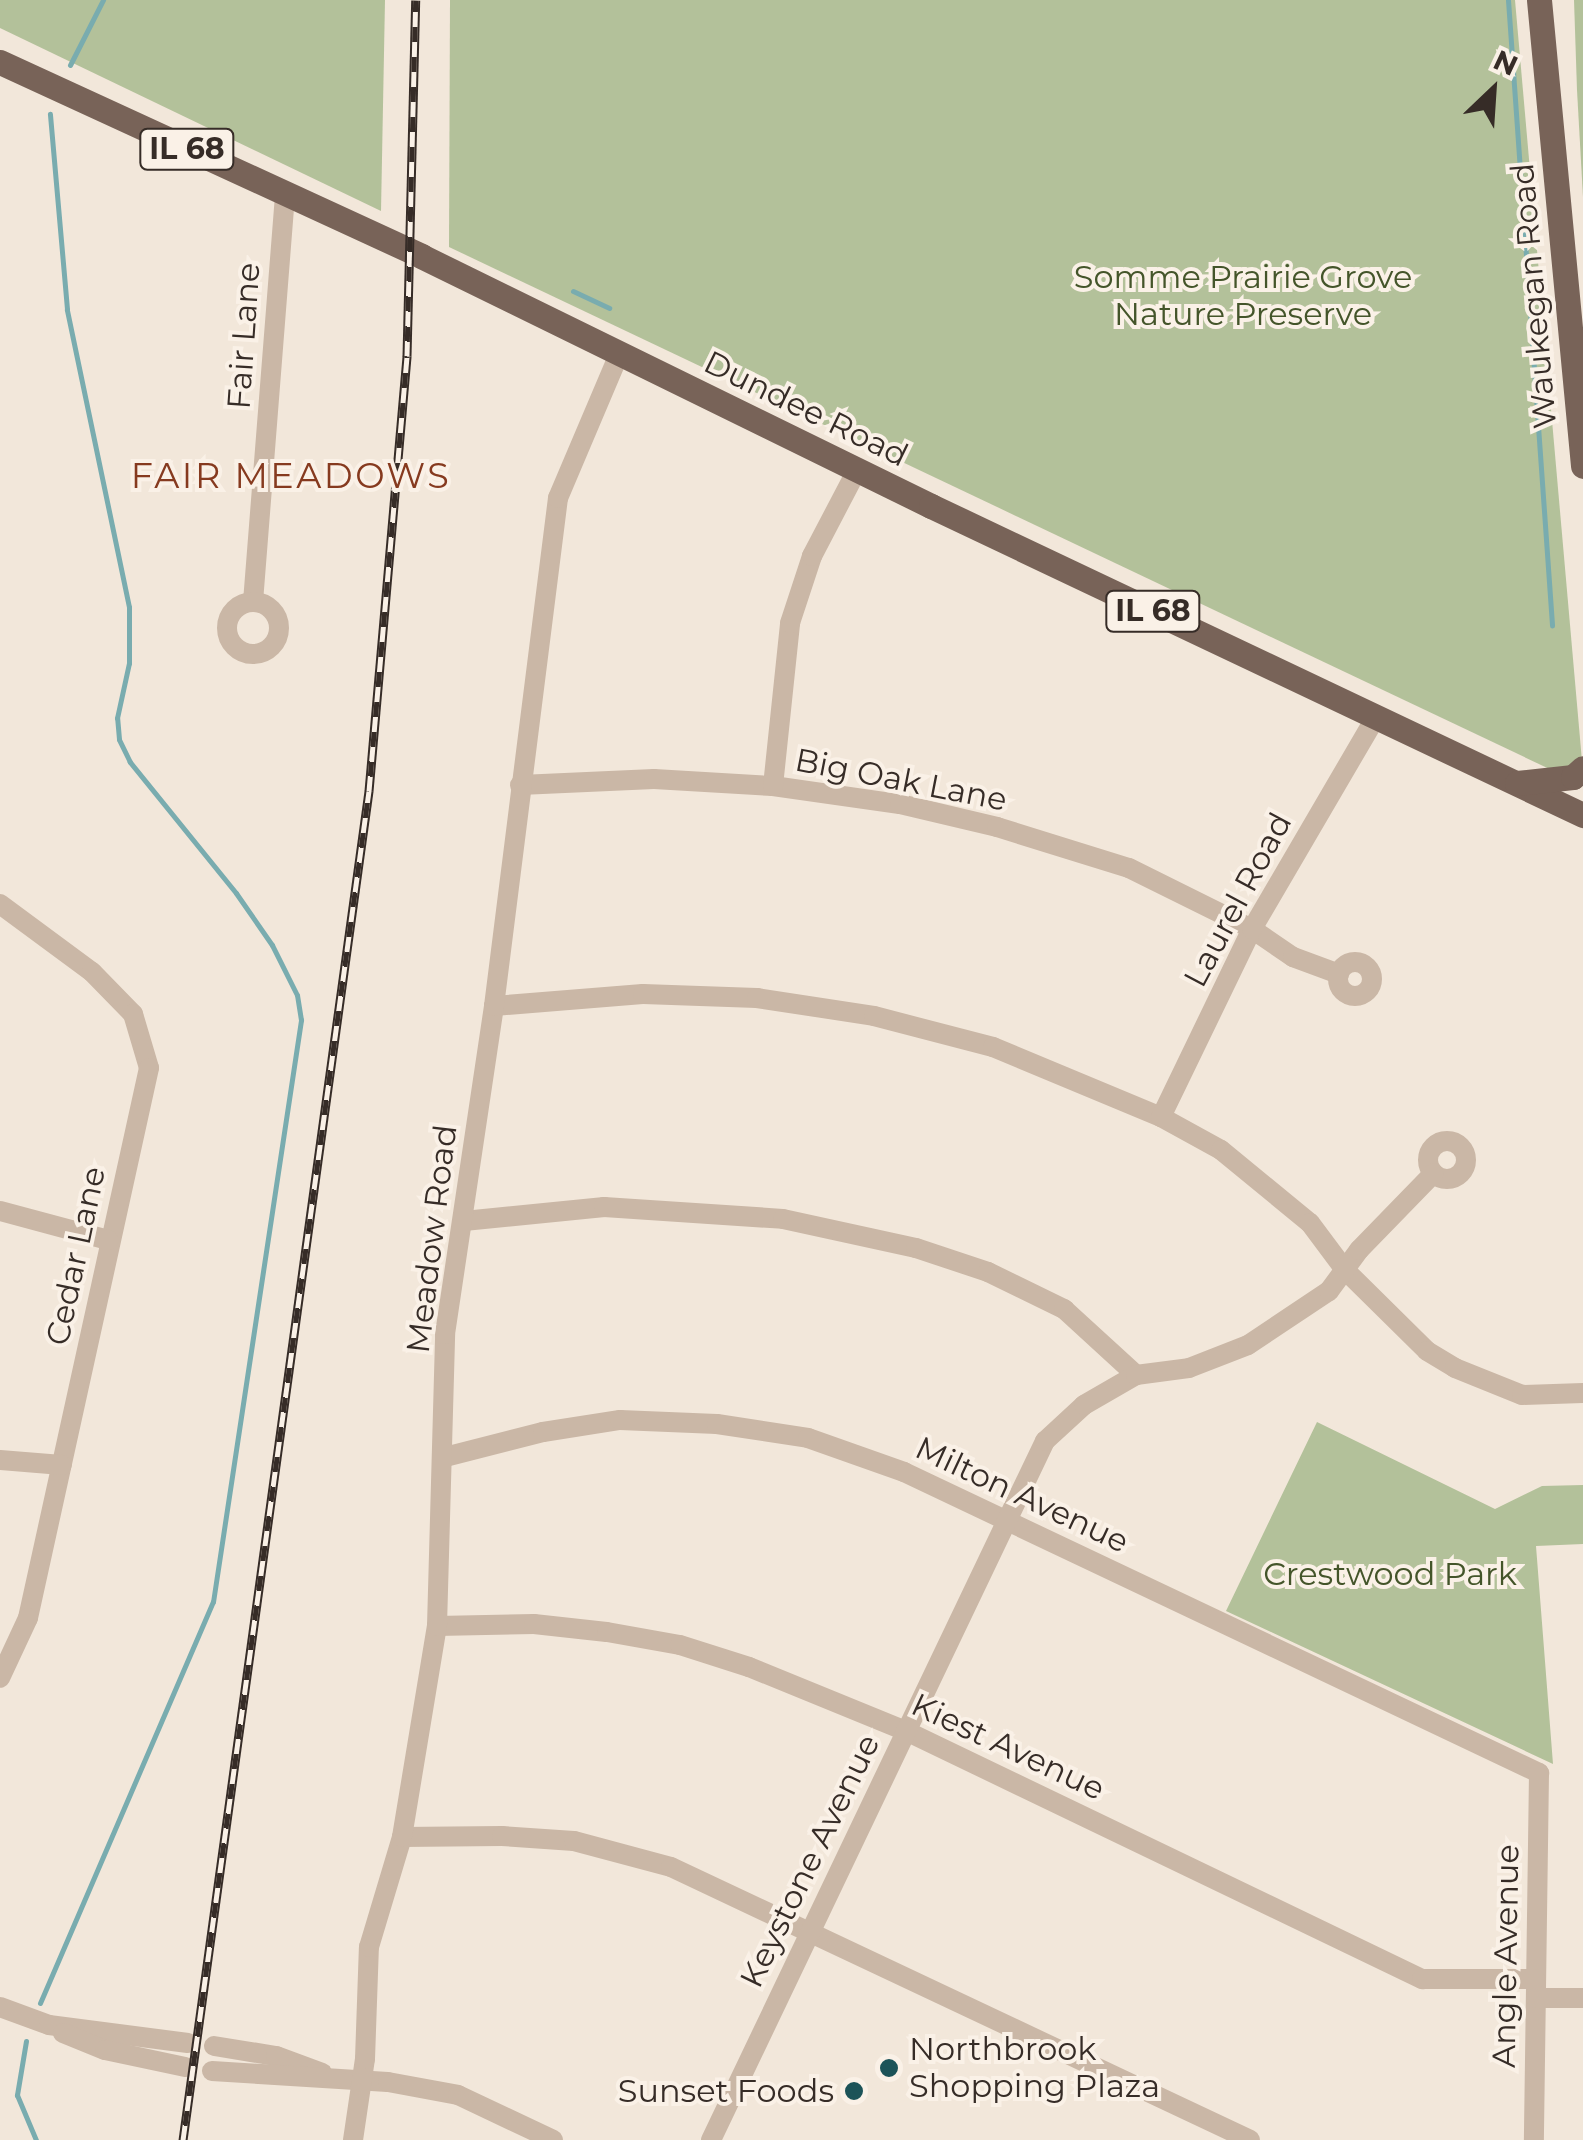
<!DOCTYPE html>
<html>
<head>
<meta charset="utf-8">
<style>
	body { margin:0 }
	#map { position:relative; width:1583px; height:2140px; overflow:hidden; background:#f2e7da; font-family:Montserrat,sans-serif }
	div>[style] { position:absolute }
	.green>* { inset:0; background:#b3c19a }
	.stream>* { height:5px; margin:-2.5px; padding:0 2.5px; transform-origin:2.5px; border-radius:2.5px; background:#79acaf }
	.minor>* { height:20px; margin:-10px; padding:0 10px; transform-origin:10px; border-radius:10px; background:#cab7a6 }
	.minor>.ring { margin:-10px; padding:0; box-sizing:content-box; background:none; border:20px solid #cab7a6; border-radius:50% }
	.major>* { height:25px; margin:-12.5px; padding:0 12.5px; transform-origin:12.5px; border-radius:12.5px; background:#786358 }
	.rail>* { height:9px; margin-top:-4.5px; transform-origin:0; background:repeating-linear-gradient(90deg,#faf1e7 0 15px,#362c27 0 30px); box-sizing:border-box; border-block:2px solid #362c27 }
	.dots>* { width:28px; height:28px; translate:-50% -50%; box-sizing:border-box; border:5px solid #faf1e7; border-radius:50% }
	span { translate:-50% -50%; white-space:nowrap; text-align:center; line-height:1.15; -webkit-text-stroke:8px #faf1e7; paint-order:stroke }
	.shield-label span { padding:2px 8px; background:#faf1e7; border:2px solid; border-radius:8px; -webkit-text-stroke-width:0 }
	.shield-label { font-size:30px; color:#362c27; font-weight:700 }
	.park-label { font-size:32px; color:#44552a }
	.street-label { font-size:32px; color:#362c27 }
	.poi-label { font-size:32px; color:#362c27 }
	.left { translate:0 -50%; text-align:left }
	.right { translate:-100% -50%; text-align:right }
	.neighbourhood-label { font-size:35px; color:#863a1f; letter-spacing:2.5px }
	.north { position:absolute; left:1443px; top:40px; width:100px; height:100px; -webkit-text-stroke:8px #faf1e7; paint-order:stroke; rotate:25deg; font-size:28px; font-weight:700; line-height:40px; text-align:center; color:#362c27 }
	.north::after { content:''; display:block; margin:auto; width:35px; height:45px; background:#362c27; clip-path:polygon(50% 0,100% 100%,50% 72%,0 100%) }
</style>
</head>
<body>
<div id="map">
	<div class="green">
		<i style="clip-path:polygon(0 0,385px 0,381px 211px,0 28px)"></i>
		<i style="clip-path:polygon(450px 0,1515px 0,1582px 761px,1560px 774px,449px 247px)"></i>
		<i style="clip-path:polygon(1574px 0,1583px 0,1583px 197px,1577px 90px)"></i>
		<i style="clip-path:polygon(1317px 1422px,1495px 1509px,1542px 1486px,1583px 1485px,1583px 1544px,1536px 1546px,1553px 1764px,1226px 1611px)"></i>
	</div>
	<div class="stream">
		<i style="left:1508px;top:0;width:627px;rotate:85.97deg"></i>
		<i style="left:70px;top:65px;width:73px;rotate:-63.1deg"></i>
		<i style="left:573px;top:291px;width:40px;rotate:25deg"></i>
		<i style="left:40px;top:2003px;width:437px;rotate:-66.7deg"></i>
		<i style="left:213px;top:1602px;width:589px;rotate:-81.4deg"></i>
		<i style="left:301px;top:1020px;width:25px;rotate:-99deg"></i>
		<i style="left:297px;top:995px;width:56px;rotate:-116.6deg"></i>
		<i style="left:272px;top:945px;width:63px;rotate:-124.7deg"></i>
		<i style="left:236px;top:893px;width:169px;rotate:-129deg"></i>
		<i style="left:130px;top:762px;width:25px;rotate:-116deg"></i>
		<i style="left:119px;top:739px;width:21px;rotate:-95deg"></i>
		<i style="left:117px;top:718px;width:56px;rotate:-77.7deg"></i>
		<i style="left:129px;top:663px;width:56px;rotate:-90deg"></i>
		<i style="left:129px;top:607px;width:304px;rotate:-101.8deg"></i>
		<i style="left:67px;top:309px;width:196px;rotate:-95deg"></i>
		<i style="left:26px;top:2041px;width:55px;rotate:99.5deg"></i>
		<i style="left:17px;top:2095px;width:49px;rotate:67.1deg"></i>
	</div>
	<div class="minor">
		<i style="left:253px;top:602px;width:408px;rotate:-85.5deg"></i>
		<i class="ring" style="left:227px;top:602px;width:32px;height:32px"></i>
		<i style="left:520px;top:785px;width:134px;rotate:-2.6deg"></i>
		<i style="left:654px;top:779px;width:119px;rotate:3.4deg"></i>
		<i style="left:773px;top:786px;width:128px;rotate:8.1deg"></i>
		<i style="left:900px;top:804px;width:100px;rotate:13.3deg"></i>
		<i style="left:997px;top:827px;width:138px;rotate:17.3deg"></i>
		<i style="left:1129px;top:868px;width:137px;rotate:26.4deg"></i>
		<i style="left:1252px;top:929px;width:50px;rotate:34.3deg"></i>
		<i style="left:1293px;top:957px;width:49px;rotate:20.3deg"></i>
		<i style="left:773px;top:786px;width:164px;rotate:-84deg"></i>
		<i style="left:790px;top:623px;width:71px;rotate:-71.8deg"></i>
		<i style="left:812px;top:556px;width:97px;rotate:-62.4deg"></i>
		<i style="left:0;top:904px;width:114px;rotate:36.5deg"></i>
		<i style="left:92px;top:972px;width:59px;rotate:45.7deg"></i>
		<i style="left:133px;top:1014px;width:56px;rotate:73.5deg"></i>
		<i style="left:149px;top:1068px;width:563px;rotate:102.41deg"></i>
		<i style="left:28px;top:1618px;width:66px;rotate:115deg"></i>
		<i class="ring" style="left:1338px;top:962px;width:14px;height:14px"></i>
		<i style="left:494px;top:1006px;width:149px;rotate:-4.6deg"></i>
		<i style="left:643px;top:994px;width:114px;rotate:2deg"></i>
		<i style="left:757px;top:998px;width:118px;rotate:8.7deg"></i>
		<i style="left:874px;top:1016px;width:123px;rotate:14.6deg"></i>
		<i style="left:993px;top:1047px;width:182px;rotate:22.6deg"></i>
		<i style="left:1161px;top:1117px;width:68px;rotate:28.8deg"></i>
		<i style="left:1221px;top:1150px;width:115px;rotate:39.4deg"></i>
		<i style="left:1310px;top:1223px;width:59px;rotate:53.3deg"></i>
		<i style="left:1345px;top:1270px;width:115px;rotate:44.6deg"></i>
		<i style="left:1427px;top:1351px;width:33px;rotate:31deg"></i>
		<i style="left:1455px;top:1368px;width:72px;rotate:21.9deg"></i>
		<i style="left:1522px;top:1395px;width:61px;rotate:-1.9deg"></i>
		<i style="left:1161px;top:1117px;width:209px;rotate:-64.2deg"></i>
		<i style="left:1252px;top:929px;width:246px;rotate:-59.7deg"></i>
		<i class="ring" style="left:1428px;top:1141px;width:18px;height:18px"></i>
		<i style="left:0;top:1211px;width:112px;rotate:15deg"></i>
		<i style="left:464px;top:1221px;width:141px;rotate:-5.7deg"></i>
		<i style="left:604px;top:1207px;width:179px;rotate:3.8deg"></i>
		<i style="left:783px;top:1219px;width:136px;rotate:12.3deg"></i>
		<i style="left:916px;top:1248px;width:76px;rotate:18.4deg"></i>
		<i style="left:988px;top:1272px;width:85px;rotate:26deg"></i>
		<i style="left:1064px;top:1309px;width:98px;rotate:42.5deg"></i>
		<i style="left:445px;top:1457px;width:101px;rotate:-14.3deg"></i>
		<i style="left:543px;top:1432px;width:78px;rotate:-8.9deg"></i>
		<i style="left:620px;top:1420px;width:97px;rotate:2.4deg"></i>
		<i style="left:717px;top:1424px;width:92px;rotate:8.7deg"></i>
		<i style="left:808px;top:1438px;width:102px;rotate:19.5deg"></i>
		<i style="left:904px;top:1472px;width:703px;rotate:25.36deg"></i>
		<i style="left:1539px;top:1773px;width:367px;rotate:90.8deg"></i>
		<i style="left:0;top:1460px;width:62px;rotate:4.6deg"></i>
		<i style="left:437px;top:1626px;width:97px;rotate:-1.2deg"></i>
		<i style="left:534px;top:1624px;width:73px;rotate:6.3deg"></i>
		<i style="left:607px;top:1632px;width:74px;rotate:10.1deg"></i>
		<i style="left:680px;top:1645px;width:72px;rotate:17.7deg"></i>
		<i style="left:749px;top:1667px;width:170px;rotate:22.2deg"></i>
		<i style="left:906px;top:1731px;width:573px;rotate:25.67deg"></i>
		<i style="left:1422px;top:1979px;width:113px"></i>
		<i style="left:402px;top:1837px;width:100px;rotate:-0.6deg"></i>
		<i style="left:502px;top:1836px;width:72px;rotate:4deg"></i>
		<i style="left:574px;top:1841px;width:100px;rotate:15deg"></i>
		<i style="left:671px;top:1867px;width:640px;rotate:25.24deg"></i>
		<i style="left:1536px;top:1998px;width:47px"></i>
		<i style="left:0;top:2007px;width:52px;rotate:20.2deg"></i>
		<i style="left:49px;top:2025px;width:140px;rotate:7.4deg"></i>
		<i style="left:63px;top:2033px;width:45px;rotate:22deg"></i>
		<i style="left:105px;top:2050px;width:82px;rotate:12deg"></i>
		<i style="left:214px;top:2046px;width:63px;rotate:9.2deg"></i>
		<i style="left:276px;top:2056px;width:49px;rotate:20.3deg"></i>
		<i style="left:212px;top:2071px;width:176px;rotate:3.6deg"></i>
		<i style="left:388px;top:2082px;width:71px;rotate:10.5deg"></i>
		<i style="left:458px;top:2095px;width:105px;rotate:25.3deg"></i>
		<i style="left:353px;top:2140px;width:82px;rotate:-81.6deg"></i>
		<i style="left:365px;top:2059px;width:112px;rotate:-88deg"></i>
		<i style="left:369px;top:1947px;width:115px;rotate:-73.3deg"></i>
		<i style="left:402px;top:1837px;width:214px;rotate:-80.6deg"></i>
		<i style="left:437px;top:1626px;width:292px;rotate:-88.4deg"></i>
		<i style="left:445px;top:1334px;width:332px;rotate:-81.5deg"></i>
		<i style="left:494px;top:1006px;width:512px;rotate:-82.82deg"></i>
		<i style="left:558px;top:498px;width:156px;rotate:-67deg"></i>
		<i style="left:711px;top:2140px;width:775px;rotate:-64.46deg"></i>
		<i style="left:1045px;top:1441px;width:53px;rotate:-42.7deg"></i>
		<i style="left:1084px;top:1405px;width:60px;rotate:-30deg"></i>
		<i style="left:1136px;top:1375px;width:53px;rotate:-7.5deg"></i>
		<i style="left:1189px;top:1368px;width:63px;rotate:-21.3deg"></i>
		<i style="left:1248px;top:1345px;width:97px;rotate:-33.7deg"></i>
		<i style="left:1329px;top:1291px;width:51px;rotate:-53.8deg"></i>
		<i style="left:1359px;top:1250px;width:107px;rotate:-45.8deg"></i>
	</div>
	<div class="major">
		<i style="left:1539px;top:0;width:468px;rotate:84.6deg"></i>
		<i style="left:0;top:62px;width:464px;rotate:24.7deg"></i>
		<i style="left:421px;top:256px;width:568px;rotate:26.11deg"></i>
		<i style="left:931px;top:506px;width:722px;rotate:25.36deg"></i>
		<i style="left:1517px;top:783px;width:56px;rotate:-6.1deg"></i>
		<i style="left:1573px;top:777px;width:13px;rotate:-42deg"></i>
	</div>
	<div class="rail">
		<i style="left:183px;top:2140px;width:1362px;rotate:-82.15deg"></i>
		<i style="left:369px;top:791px;width:437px;rotate:-85deg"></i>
		<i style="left:407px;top:356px;width:356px;rotate:-88.6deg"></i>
	</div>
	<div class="dots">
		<i style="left:889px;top:2068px;background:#1c5358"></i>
		<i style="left:854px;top:2091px;background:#1c5358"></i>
	</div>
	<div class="shield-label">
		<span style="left:187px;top:149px">IL 68</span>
		<span style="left:1153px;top:611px">IL 68</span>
	</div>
	<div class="park-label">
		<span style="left:1243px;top:296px">Somme Prairie Grove<br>Nature Preserve</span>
		<span style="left:1390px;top:1574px">Crestwood Park</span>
	</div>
	<div class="street-label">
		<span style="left:1534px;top:296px;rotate:-95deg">Waukegan Road</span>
		<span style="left:244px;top:336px;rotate:-86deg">Fair Lane</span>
		<span style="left:806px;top:409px;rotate:26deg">Dundee Road</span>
		<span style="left:901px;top:780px;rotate:11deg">Big Oak Lane</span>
		<span style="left:1238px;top:900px;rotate:-62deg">Laurel Road</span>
		<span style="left:432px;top:1239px;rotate:-83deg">Meadow Road</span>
		<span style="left:76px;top:1256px;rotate:-78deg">Cedar Lane</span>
		<span style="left:1022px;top:1495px;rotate:25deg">Milton Avenue</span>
		<span style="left:1008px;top:1747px;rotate:25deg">Kiest Avenue</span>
		<span style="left:810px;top:1861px;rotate:-64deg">Keystone Avenue</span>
		<span style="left:1506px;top:1956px;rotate:-89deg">Angle Avenue</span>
	</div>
	<div class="poi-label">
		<span class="left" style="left:909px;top:2068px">Northbrook<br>Shopping Plaza</span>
		<span class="right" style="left:834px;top:2091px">Sunset Foods</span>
	</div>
	<div class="neighbourhood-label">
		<span style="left:291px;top:476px">FAIR MEADOWS</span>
	</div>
	<div class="north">N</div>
</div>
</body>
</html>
